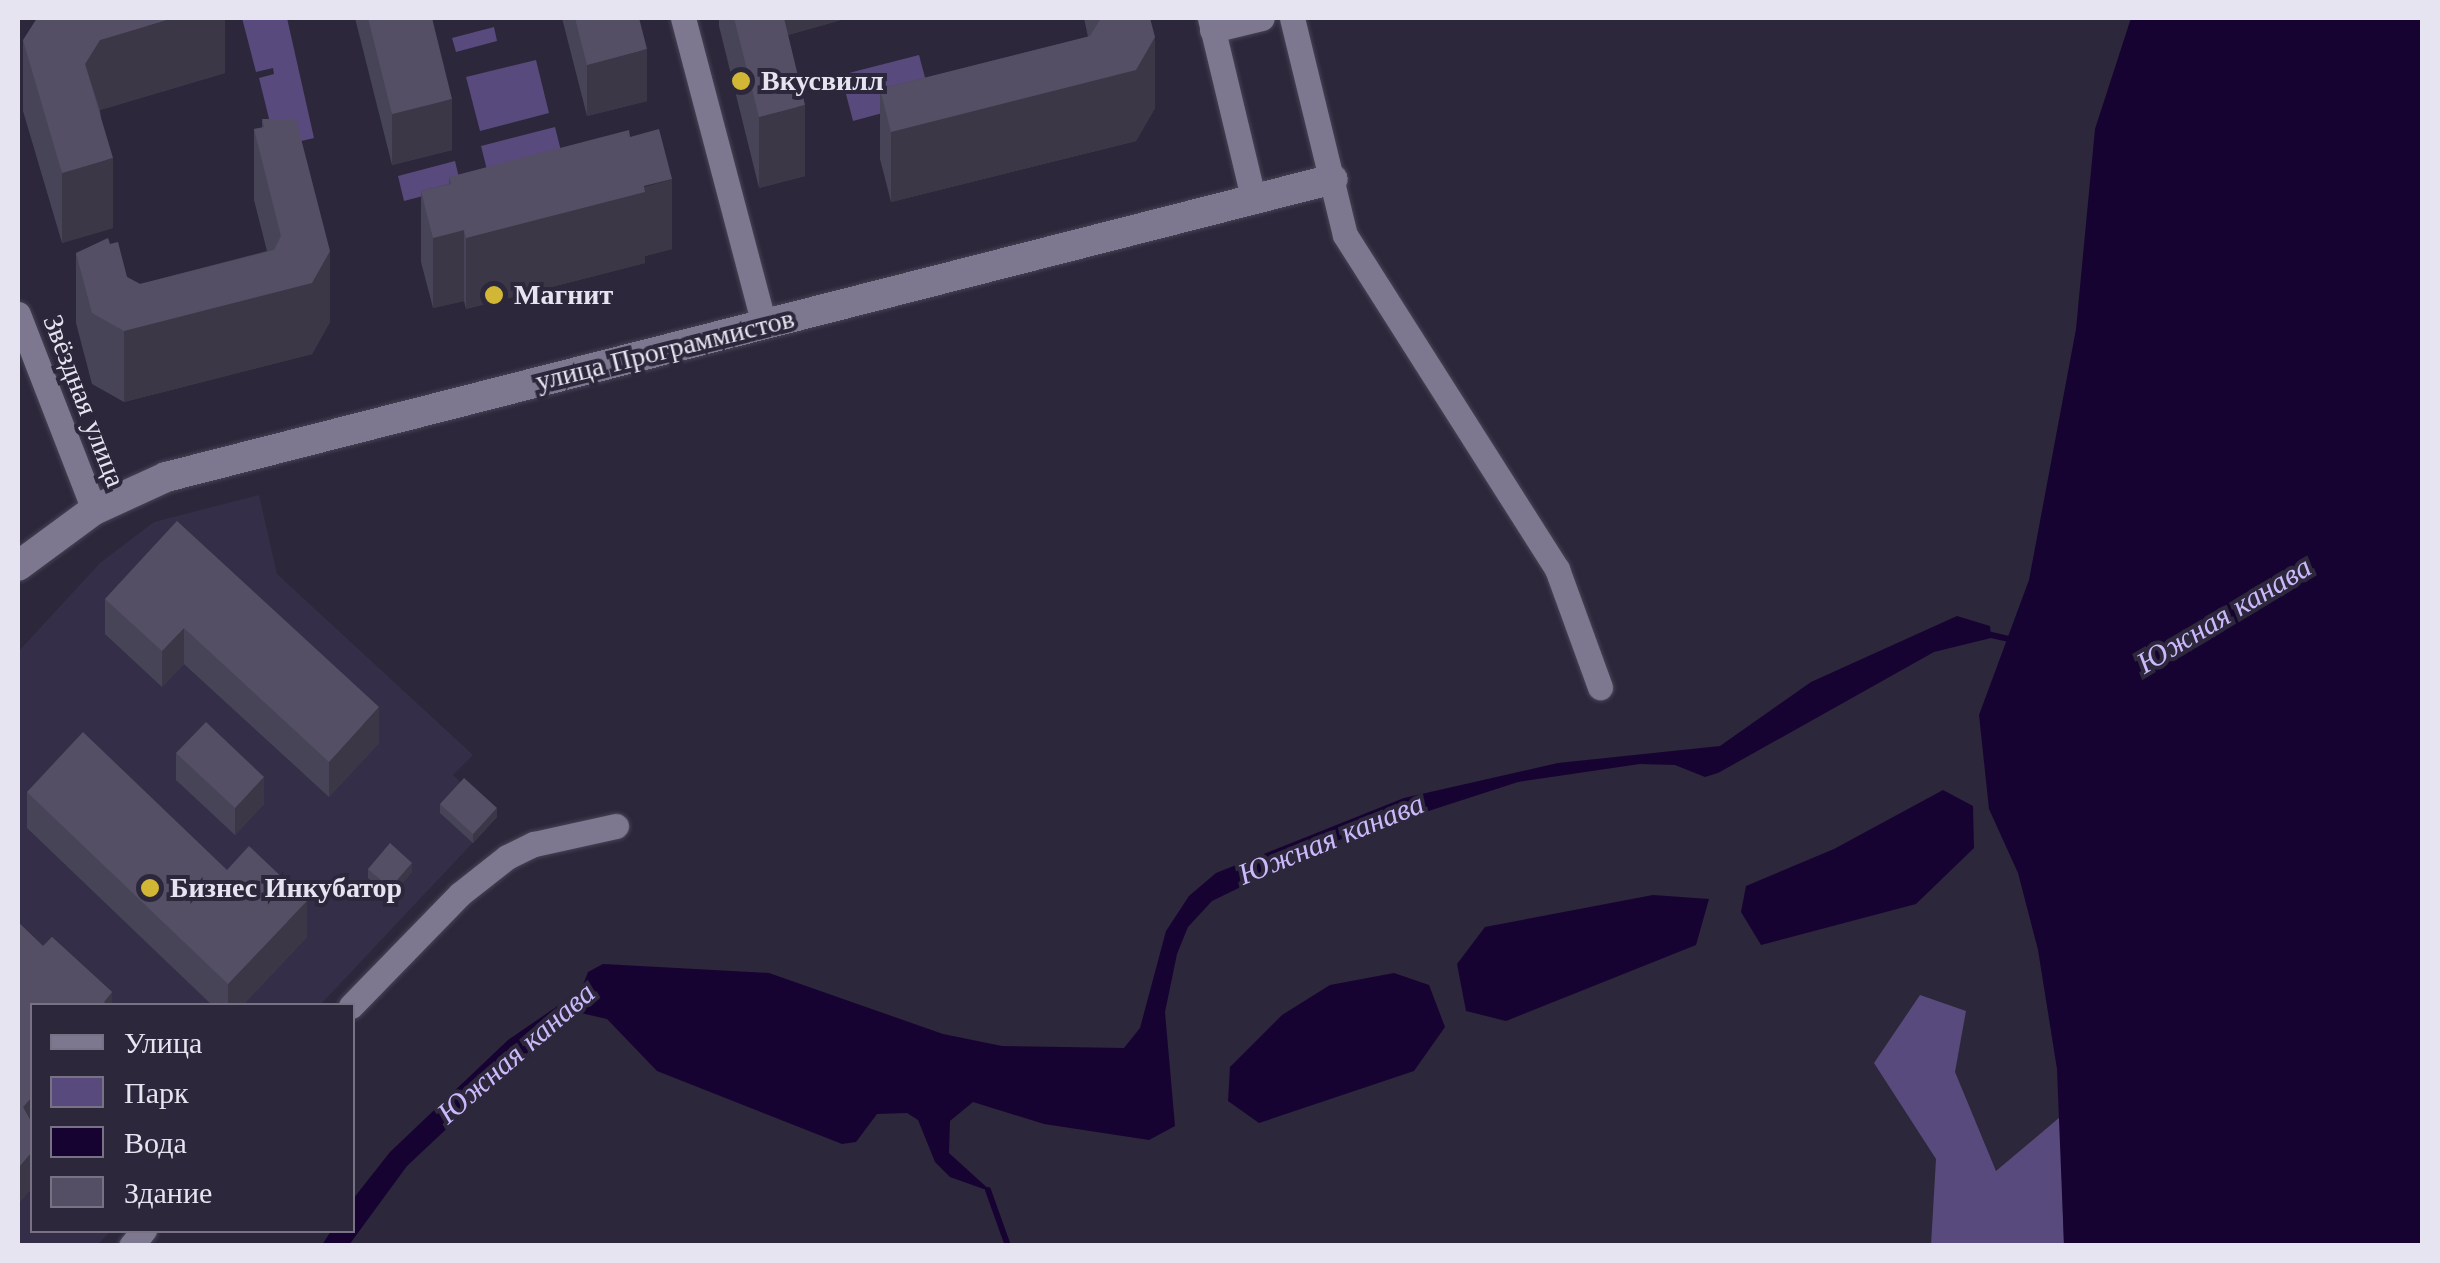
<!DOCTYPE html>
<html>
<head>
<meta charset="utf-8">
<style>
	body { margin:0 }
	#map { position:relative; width:2440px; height:1263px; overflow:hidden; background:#2c273b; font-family:"Libre Baskerville",serif }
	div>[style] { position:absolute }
	.built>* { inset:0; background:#352e48 }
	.green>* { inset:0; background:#584a7c }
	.water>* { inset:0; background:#170332 }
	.stream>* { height:6px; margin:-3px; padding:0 3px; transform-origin:3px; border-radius:3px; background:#170332 }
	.roads { filter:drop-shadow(0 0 2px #474354) drop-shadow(0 0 2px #474354) }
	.minor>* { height:25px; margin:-12.5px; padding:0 12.5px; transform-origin:12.5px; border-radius:12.5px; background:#7d7890 }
	.tertiary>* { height:30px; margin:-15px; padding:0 15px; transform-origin:15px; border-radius:15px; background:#7d7890 }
	.wall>* { inset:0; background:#484457 }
	.shaded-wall>* { inset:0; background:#3b3747 }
	.building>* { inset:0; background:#544f65 }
	.dots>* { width:28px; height:28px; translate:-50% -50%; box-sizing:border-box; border:5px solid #2c273b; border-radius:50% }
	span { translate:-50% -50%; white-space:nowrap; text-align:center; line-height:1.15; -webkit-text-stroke:8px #2c273b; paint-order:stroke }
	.poi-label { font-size:28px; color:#e7e4f1; font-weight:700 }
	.left { translate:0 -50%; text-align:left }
	.street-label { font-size:28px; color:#e7e4f1 }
	.water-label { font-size:30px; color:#cbb9fc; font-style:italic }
	.frame { position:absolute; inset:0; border:20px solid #e7e4f1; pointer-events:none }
	.legend { position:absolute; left:30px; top:1003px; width:325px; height:230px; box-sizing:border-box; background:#2c273b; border:2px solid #777384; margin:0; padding:12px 18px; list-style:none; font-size:30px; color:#e7e4f1 }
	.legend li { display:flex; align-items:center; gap:20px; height:50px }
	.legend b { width:50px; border:2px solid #777384 }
</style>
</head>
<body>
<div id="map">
	<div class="built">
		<i style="clip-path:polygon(259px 495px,277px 574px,473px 755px,453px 775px,497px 817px,320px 1005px,32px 1006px,32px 1230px,111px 1231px,97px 1245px,18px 1245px,18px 652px,100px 563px,154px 522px)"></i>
	</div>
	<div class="green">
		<i style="clip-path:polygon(242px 18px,287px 18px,314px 138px,276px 147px,259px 78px,274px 74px,273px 68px,256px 72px)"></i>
		<i style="clip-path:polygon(494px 27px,497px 41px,456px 52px,452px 38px)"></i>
		<i style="clip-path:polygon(919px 55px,931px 100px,853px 121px,841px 75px)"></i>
		<i style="clip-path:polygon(536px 60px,549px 113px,480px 131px,466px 77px)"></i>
		<i style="clip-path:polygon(555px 127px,564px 163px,490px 182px,481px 146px)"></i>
		<i style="clip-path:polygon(455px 161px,461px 186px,404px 201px,398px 176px)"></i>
		<i style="clip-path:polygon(1920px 995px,1966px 1011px,1955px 1072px,1996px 1171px,2060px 1117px,2064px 1245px,1931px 1245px,1936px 1159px,1874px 1063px)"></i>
	</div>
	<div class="water">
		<i style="clip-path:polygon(2131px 18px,2422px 18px,2422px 1245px,2064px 1245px,2057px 1069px,2038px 950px,2018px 873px,1989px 809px,1979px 715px,2029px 580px,2076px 329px,2095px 129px)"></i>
		<i style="clip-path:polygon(1957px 616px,1990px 626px,1991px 638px,1934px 652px,1718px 773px,1705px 777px,1675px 765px,1640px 764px,1518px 782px,1333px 842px,1212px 901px,1188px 927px,1177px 954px,1165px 1012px,1175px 1126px,1149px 1140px,1044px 1124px,973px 1102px,950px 1121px,949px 1153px,992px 1192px,950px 1177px,935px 1162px,918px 1120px,907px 1113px,877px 1114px,856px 1142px,842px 1144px,657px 1071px,607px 1019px,572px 1011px,407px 1166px,349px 1245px,322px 1245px,331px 1231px,352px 1230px,353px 1199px,390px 1152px,508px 1040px,581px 990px,588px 972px,603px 964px,769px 973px,943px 1034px,1002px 1046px,1124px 1048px,1140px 1028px,1166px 931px,1189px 896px,1216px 873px,1404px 798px,1558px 763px,1720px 746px,1811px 682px)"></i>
		<i style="clip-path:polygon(1943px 790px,1973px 806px,1974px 848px,1916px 904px,1761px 945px,1741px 912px,1746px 886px,1834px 849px)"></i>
		<i style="clip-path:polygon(1653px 895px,1709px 899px,1696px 945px,1506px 1021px,1466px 1011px,1457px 964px,1485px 927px)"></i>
		<i style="clip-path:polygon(1394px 973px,1429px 985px,1445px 1027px,1414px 1071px,1259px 1123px,1228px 1101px,1230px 1067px,1282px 1015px,1330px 985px)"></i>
	</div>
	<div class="stream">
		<i style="left:1987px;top:634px;width:32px;rotate:13deg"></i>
		<i style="left:988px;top:1190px;width:59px;rotate:70.3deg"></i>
	</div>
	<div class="roads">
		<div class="minor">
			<i style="left:683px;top:18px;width:318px;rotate:75.2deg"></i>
			<i style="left:1210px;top:18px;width:188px;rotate:76.5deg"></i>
			<i style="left:1292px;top:18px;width:223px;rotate:76.3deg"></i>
			<i style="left:1345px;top:235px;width:396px;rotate:57.6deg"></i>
			<i style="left:1557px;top:569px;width:126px;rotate:70deg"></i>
			<i style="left:1212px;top:30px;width:51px;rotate:-13.5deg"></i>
			<i style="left:18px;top:314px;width:210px;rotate:68.8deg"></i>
			<i style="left:351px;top:1006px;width:156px;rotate:-45.8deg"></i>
			<i style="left:460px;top:894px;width:60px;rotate:-38.2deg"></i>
			<i style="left:507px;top:857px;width:30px;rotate:-26deg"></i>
			<i style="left:534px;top:844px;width:84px;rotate:-12.4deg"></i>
			<i style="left:131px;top:1246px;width:21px;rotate:-51deg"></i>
		</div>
		<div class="tertiary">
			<i style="left:18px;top:566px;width:94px;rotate:-36.4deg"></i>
			<i style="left:94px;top:510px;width:79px;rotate:-24.6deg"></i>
			<i style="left:166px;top:477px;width:1204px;rotate:-14.32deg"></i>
		</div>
	</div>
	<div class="wall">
		<i style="clip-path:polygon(225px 18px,225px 73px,100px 110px,113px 228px,62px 243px,23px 111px,23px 40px)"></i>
		<i style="clip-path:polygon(355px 18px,432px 18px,452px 150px,392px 165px)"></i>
		<i style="clip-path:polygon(562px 18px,639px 18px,647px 101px,587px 116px)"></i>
		<i style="clip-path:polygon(719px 18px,848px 18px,788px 35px,805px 176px,759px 188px,719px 26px)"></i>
		<i style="clip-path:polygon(1084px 18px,1150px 18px,1155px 108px,1136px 141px,891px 202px,880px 159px,880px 89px,1088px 37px)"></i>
		<i style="clip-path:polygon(262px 119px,330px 322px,312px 354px,124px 402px,92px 384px,76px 323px,76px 253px,110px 244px,127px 277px,140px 284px,267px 251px,254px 200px,254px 129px,262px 128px)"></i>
		<i style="clip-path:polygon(449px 177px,672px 249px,645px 256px,645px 263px,466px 309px,464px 301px,433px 308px,421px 262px,421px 191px,449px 184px)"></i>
		<i style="clip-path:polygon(177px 521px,379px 743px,329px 797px,184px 664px,162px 687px,105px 634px,105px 599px)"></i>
		<i style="clip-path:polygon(176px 753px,264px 804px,235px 835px,176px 780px)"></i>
		<i style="clip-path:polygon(27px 792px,227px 870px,307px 937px,242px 1006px,213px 1006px,27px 828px)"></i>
		<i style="clip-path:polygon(440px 804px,497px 817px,473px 843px,440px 813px)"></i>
		<i style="clip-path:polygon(368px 869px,412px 872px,390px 897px,368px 878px)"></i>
		<i style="clip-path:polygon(18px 922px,43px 946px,52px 937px,112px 992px,112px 1006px,32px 1006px,32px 1190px,31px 1189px,18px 1204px)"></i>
	</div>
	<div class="shaded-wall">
		<i style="clip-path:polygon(174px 18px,225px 18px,225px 73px,100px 110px,85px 64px,100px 40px)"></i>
		<i style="clip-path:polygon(775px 18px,848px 18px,784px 36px)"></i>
		<i style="clip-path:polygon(1155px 37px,1155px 108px,1136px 141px,891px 202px,891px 132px)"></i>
		<i style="clip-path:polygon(647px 49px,647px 101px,587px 116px,587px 65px)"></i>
		<i style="clip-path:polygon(452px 99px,452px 150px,392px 165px,392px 114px)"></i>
		<i style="clip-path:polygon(805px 105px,805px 176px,759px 188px,759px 117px)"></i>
		<i style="clip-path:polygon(113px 158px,113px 228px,62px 243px,62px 173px)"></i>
		<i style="clip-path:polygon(672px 179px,672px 249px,645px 256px,645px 263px,466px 309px,466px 238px)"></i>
		<i style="clip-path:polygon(464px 230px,464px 301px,433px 308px,433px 238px)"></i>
		<i style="clip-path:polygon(330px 251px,330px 322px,312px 354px,124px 402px,124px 331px)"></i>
		<i style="clip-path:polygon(184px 628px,184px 664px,162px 687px,162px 651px)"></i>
		<i style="clip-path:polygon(379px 707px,379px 743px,329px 797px,329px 762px)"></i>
		<i style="clip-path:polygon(264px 777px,264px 804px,235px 835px,235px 808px)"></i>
		<i style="clip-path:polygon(497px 808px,497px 817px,473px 843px,473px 834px)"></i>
		<i style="clip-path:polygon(412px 863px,412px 872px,390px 897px,390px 888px)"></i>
		<i style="clip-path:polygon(307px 901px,307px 937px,242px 1006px,228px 1006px,228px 984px)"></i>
		<i style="clip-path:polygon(112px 992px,112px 1006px,104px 1006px,104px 1002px)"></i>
		<i style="clip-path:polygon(32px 1097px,32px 1132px,23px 1107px)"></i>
		<i style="clip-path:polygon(31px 1153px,31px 1189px,18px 1204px,18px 1168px)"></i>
	</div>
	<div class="building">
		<i style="clip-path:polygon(37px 18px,174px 18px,100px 40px,85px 64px,113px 158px,62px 173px,23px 40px)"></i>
		<i style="clip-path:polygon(368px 18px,432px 18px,452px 99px,392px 114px)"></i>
		<i style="clip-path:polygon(575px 18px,639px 18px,647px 49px,587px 65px)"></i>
		<i style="clip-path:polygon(734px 18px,784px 18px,805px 105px,759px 117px)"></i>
		<i style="clip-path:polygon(1101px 18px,1150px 18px,1155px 37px,1136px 70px,891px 132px,880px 89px,1090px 36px)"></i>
		<i style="clip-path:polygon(262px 119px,296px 119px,330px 251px,312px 283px,124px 331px,92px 313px,76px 253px,108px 238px,110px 244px,118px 242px,127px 277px,140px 284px,274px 250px,281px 236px,254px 129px,264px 127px)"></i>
		<i style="clip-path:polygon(659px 129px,672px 179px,644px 186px,645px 192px,466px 238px,464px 230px,433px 238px,421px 191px,451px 184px,449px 177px,629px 130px,630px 137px)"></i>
		<i style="clip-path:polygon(177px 521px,379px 707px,329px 762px,184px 628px,162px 651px,105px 599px)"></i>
		<i style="clip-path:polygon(206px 722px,264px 777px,235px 808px,176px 753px)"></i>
		<i style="clip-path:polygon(83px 732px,227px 870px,249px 846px,307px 901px,228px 984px,27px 792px)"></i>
		<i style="clip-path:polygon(464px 778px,497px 808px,473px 834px,440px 804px)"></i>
		<i style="clip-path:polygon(390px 843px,412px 863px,390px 888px,368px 869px)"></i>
		<i style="clip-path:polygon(18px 922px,43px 946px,52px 937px,112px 992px,104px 1002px,108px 1006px,32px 1006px,32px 1097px,23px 1107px,32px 1123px,32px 1154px,31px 1153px,18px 1168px)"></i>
	</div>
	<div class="dots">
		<i style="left:741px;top:81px;background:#d2b736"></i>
		<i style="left:494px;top:295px;background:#d2b736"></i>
		<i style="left:150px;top:888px;background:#d2b736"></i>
	</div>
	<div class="poi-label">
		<span class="left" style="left:761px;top:81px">Вкусвилл</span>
		<span class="left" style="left:514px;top:295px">Магнит</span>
		<span class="left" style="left:170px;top:888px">Бизнес Инкубатор</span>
	</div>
	<div class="street-label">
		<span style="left:665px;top:350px;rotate:-14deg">улица Программистов</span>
		<span style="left:84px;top:401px;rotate:69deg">Звёздная улица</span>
	</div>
	<div class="water-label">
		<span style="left:2224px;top:615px;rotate:-31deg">Южная канава</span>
		<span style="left:1331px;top:839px;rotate:-22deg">Южная канава</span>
		<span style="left:516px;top:1053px;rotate:-41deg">Южная канава</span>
	</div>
	<div class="frame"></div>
	<ul class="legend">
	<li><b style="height:12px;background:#7d7890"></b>Улица</li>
	<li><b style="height:28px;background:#584a7c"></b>Парк</li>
	<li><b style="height:28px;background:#170332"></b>Вода</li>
	<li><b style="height:28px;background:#544f65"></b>Здание</li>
	</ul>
</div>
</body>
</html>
